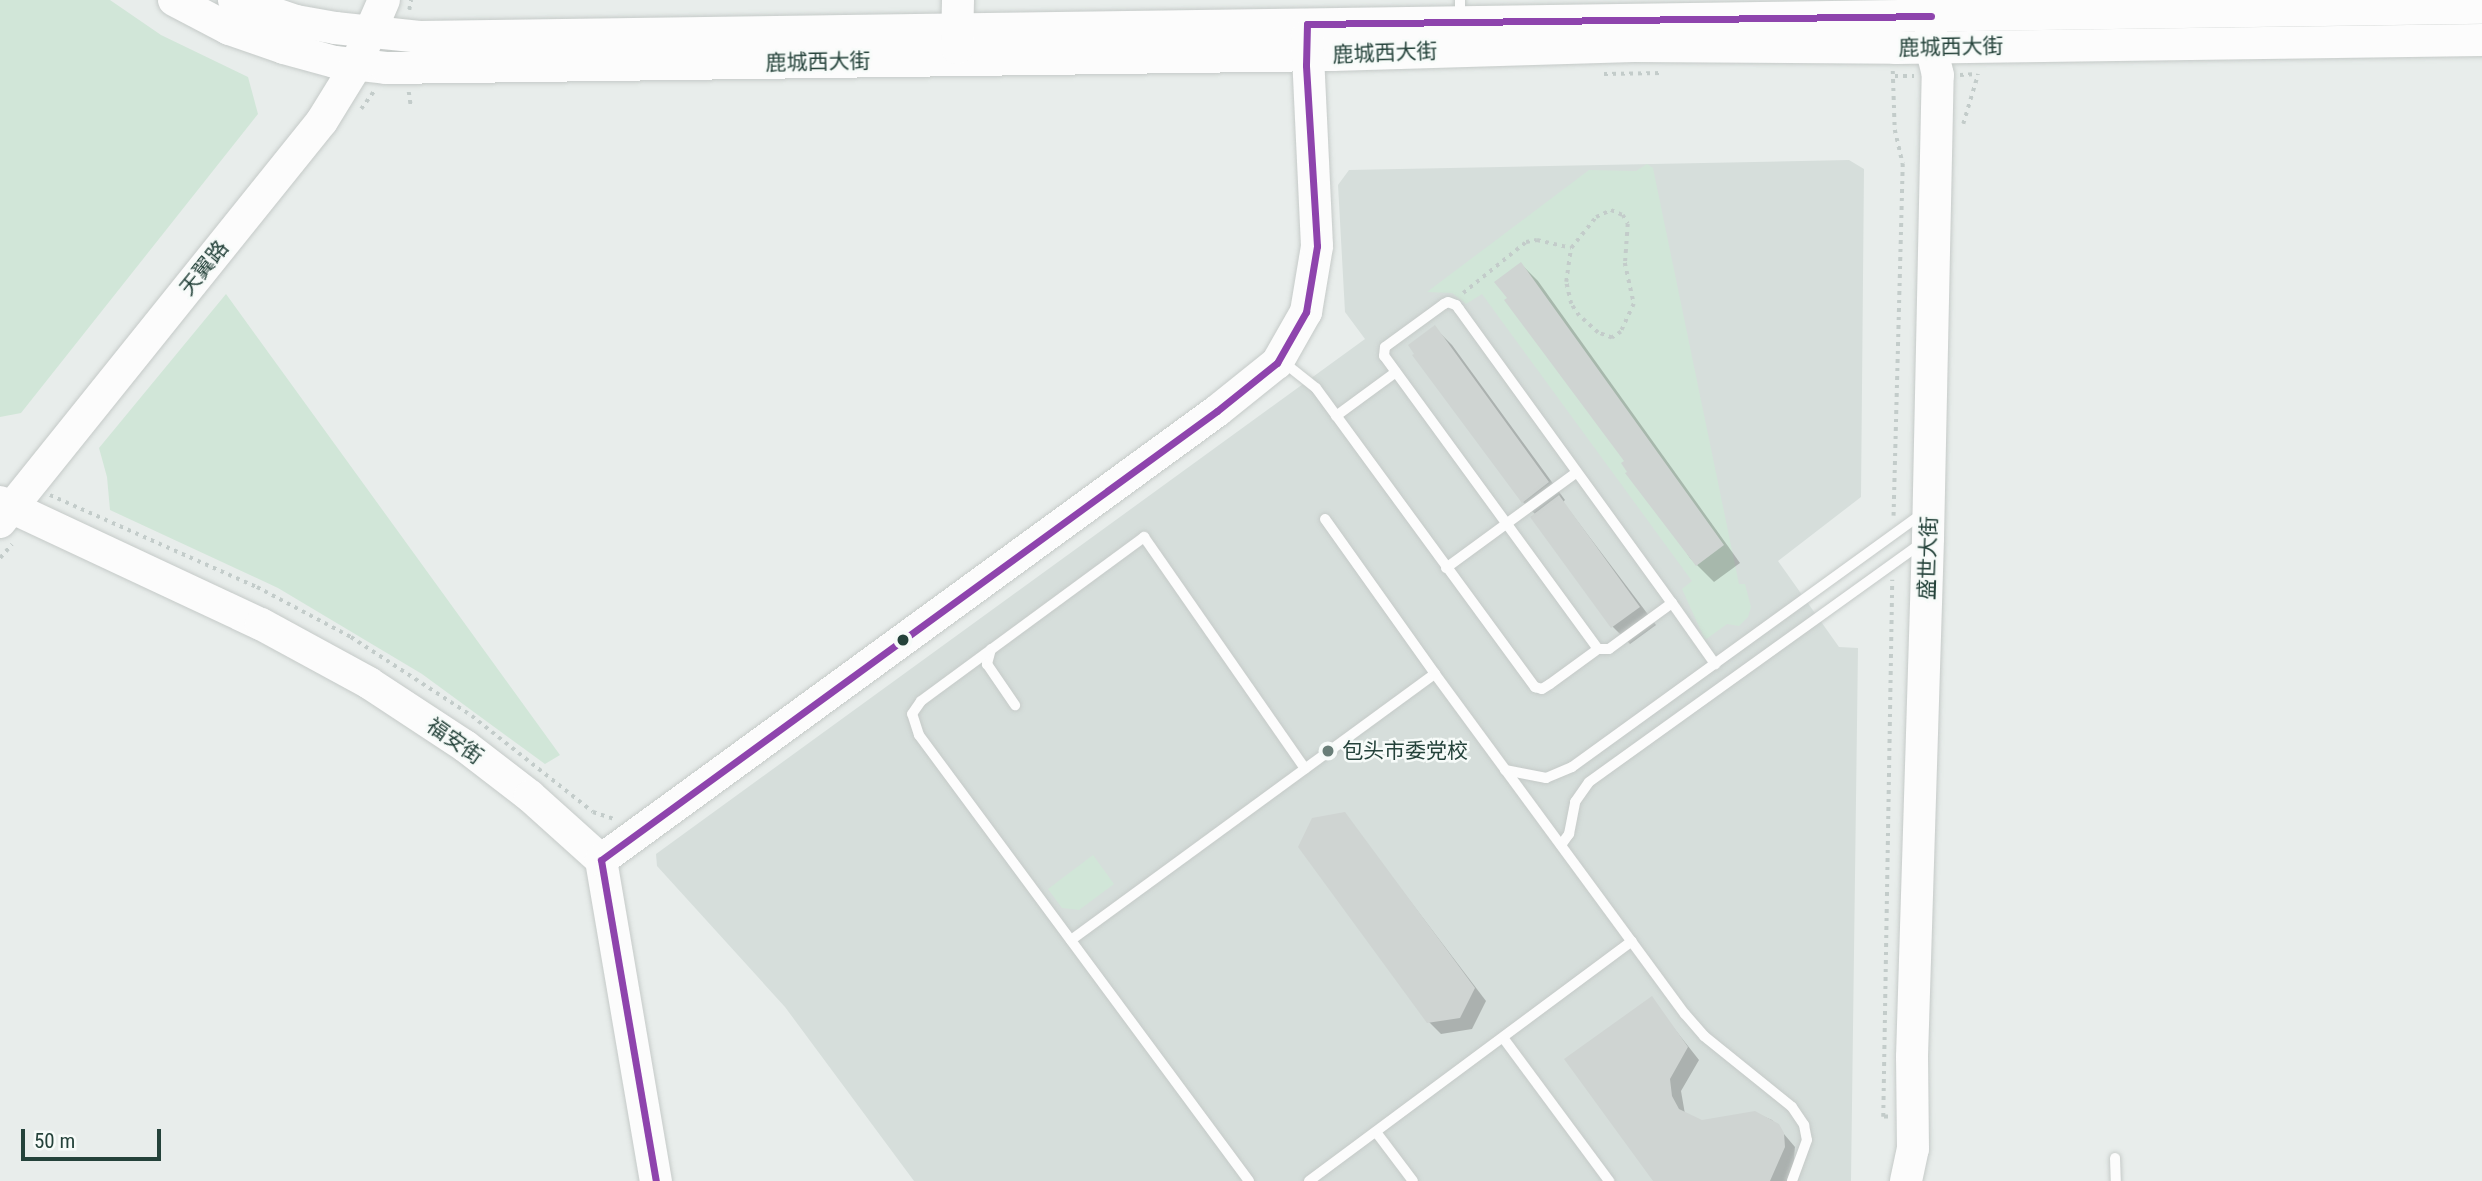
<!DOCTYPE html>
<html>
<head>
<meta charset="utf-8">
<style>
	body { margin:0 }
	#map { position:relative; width:2482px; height:1181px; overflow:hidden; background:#e8edeb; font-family:"Roboto Condensed","Noto Sans SC",sans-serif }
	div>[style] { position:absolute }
	.built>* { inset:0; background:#d6dedb }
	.green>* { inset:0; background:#d1e6d8 }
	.shadow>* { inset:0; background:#0003 }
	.building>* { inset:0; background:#cfd4d2 }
	.path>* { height:3.5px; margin-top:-1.75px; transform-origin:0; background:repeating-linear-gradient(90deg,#c3ccca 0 3.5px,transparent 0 8.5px) }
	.roads { filter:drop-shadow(0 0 2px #c5cac8) drop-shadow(0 0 2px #c5cac8) }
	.lane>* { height:10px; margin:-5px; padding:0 5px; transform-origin:5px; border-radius:5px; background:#fcfcfc }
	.secondary>* { height:32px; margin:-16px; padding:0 16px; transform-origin:16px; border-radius:16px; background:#fcfcfc }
	.bus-1>* { height:7px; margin:-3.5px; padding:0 3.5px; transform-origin:3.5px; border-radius:3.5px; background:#8e44ad }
	.dots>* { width:19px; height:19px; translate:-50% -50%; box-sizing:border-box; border:4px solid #f7fbf9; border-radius:50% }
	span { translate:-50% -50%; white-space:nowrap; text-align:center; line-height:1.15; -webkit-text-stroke:5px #f7fbf9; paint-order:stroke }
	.street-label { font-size:21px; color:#24423a }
	.poi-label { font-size:21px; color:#24423a }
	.left { translate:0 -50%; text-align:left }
	.scale { position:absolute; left:21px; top:1129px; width:140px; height:32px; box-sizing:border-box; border:4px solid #24423a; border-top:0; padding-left:9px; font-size:21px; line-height:24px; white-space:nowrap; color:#24423a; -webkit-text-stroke:5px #f7fbf9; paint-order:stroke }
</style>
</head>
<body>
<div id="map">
	<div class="built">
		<i style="clip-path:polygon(1849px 160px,1864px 169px,1861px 497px,1778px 561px,1839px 647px,1858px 648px,1851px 1181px,914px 1181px,785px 1007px,657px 866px,656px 854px,1365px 339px,1345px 312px,1338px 185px,1349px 170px)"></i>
	</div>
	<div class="green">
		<i style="clip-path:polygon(0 0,110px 0,161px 35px,248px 77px,258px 114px,21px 413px,0 417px)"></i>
		<i style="clip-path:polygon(1647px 164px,1653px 168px,1739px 584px,1745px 584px,1751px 607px,1748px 617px,1739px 626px,1727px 624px,1705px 640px,1682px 589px,1692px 581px,1482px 294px,1466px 304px,1452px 293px,1427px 292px,1589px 170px,1636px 171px)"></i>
		<i style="clip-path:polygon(226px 294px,560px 755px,545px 764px,422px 674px,278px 588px,110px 510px,107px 477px,99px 448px)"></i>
		<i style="clip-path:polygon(1093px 855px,1114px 884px,1079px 910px,1062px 908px,1048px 889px)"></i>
	</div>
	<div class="shadow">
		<i style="clip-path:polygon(1521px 264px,1538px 281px,1740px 563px,1714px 582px,1690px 558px,1627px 462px)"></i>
		<i style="clip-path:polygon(1435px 328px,1452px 345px,1565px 500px,1563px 502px,1656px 625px,1630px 644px,1613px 627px,1536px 515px,1523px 502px)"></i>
		<i style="clip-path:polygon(1344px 814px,1486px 1001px,1472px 1029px,1441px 1034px,1429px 1022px)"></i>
		<i style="clip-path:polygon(1651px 999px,1699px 1060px,1681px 1091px,1685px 1114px,1702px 1122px,1755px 1113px,1772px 1120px,1795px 1147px,1793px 1171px,1788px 1181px,1656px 1181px)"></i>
	</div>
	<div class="building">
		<i style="clip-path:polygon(1521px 262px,1724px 545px,1696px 566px,1625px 473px,1627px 472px,1621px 463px,1624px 461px,1504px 300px,1507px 298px,1494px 282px)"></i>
		<i style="clip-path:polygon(1435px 325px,1549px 482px,1522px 503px,1412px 355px,1414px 354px,1408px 345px)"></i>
		<i style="clip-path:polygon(1559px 495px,1640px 607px,1611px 628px,1530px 517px)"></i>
		<i style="clip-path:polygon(1345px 812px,1475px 988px,1460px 1018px,1427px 1023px,1298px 847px,1312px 818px)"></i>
		<i style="clip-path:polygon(1652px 996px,1688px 1047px,1670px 1079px,1672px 1096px,1679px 1109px,1702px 1120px,1755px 1111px,1779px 1124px,1784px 1133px,1785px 1147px,1770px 1181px,1653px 1181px,1564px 1059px)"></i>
	</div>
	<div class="path">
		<i style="left:409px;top:10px;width:10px;rotate:-79deg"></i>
		<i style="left:1893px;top:71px;width:59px;rotate:88.1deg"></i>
		<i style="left:1895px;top:130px;width:35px;rotate:77deg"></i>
		<i style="left:1903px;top:164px;width:352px;rotate:91.5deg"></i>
		<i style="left:1604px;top:74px;width:59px;rotate:-1deg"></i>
		<i style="left:1960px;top:75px;width:17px;rotate:-3deg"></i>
		<i style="left:1895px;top:76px;width:19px"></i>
		<i style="left:409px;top:92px;width:15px;rotate:82deg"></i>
		<i style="left:361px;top:109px;width:24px;rotate:-54deg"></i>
		<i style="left:1963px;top:124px;width:52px;rotate:-73.3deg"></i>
		<i style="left:1611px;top:210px;width:13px;rotate:23deg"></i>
		<i style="left:1623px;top:215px;width:10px;rotate:61deg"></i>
		<i style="left:1628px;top:224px;width:39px;rotate:94deg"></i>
		<i style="left:1625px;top:263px;width:42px;rotate:77.6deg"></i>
		<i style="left:1634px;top:304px;width:31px;rotate:115deg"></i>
		<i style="left:1621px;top:332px;width:11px;rotate:146deg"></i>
		<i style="left:1612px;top:338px;width:15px;rotate:-160deg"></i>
		<i style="left:1598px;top:333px;width:25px;rotate:-138deg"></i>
		<i style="left:1579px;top:316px;width:14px;rotate:-124deg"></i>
		<i style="left:1571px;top:304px;width:23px;rotate:-103deg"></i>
		<i style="left:1566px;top:282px;width:34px;rotate:-82deg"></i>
		<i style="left:1571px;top:248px;width:40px;rotate:-51deg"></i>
		<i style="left:1596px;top:217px;width:17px;rotate:-25deg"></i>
		<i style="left:1463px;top:293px;width:81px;rotate:-39deg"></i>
		<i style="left:1526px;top:242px;width:11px;rotate:-10deg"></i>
		<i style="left:1537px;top:240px;width:35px;rotate:13deg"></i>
		<i style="left:50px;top:495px;width:227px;rotate:24deg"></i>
		<i style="left:257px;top:587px;width:106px;rotate:28deg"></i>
		<i style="left:351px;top:637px;width:145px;rotate:33.1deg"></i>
		<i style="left:472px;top:716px;width:154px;rotate:38.4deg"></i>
		<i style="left:593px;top:812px;width:22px;rotate:18deg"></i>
		<i style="left:0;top:558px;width:18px;rotate:-49deg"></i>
		<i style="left:1888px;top:1117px;width:5px;rotate:180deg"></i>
		<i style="left:1883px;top:1117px;width:537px;rotate:-89.04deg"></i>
	</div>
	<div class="roads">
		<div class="lane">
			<i style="left:1460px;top:0;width:19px;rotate:90deg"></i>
			<i style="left:1282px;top:361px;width:43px;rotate:38.5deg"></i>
			<i style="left:1316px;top:388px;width:371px;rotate:53.8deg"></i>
			<i style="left:1535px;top:687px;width:7px;rotate:16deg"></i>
			<i style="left:1542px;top:689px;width:9px;rotate:-32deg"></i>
			<i style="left:1550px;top:684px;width:59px;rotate:-36.1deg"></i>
			<i style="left:1336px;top:416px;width:74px;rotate:-36.3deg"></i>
			<i style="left:1325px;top:519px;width:190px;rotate:54.6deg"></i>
			<i style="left:1446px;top:568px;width:162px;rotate:-36.2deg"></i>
			<i style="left:1672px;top:603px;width:78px;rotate:143.9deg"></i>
			<i style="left:1609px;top:649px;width:11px;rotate:180deg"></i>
			<i style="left:1598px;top:649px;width:363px;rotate:-126.1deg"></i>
			<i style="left:1384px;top:356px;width:9px;rotate:-84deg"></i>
			<i style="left:1385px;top:347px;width:73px;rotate:-36.1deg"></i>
			<i style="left:1444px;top:304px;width:4px;rotate:-27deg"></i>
			<i style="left:1448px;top:302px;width:9px;rotate:21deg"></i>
			<i style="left:1456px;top:305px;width:5px;rotate:53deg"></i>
			<i style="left:1459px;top:309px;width:363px;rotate:54.1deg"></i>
			<i style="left:1672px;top:603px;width:75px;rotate:54.8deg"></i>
			<i style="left:991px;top:649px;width:16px;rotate:105deg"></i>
			<i style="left:987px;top:664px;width:50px;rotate:55.7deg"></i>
			<i style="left:1505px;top:770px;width:42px;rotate:11deg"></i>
			<i style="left:1546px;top:778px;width:28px;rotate:-23deg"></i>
			<i style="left:1572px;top:767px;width:435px;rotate:-35.9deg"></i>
			<i style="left:1561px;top:845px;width:14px;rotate:-54deg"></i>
			<i style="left:1569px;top:834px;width:33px;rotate:-79deg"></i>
			<i style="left:1575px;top:802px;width:24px;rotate:-55deg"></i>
			<i style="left:1589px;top:782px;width:409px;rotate:-35.7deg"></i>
			<i style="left:1071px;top:940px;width:451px;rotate:-36.2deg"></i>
			<i style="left:1435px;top:674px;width:422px;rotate:53.7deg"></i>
			<i style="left:1685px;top:1014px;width:29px;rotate:49deg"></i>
			<i style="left:1704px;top:1036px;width:113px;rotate:38.9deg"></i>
			<i style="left:1792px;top:1107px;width:22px;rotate:56deg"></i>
			<i style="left:1804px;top:1125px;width:15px;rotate:79deg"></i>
			<i style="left:1807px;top:1140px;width:44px;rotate:110.1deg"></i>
			<i style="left:1504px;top:1039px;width:177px;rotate:53.5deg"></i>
			<i style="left:1376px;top:1132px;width:61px;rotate:52.9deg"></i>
			<i style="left:2115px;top:1158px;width:23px;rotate:88deg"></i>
			<i style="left:1249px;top:1181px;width:555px;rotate:-126.5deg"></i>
			<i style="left:919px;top:735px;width:22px;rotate:-108deg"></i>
			<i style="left:912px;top:714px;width:16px;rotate:-55deg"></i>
			<i style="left:921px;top:701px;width:277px;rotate:-36.3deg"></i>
			<i style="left:1144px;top:537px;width:282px;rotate:55.2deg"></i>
			<i style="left:1309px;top:1181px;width:402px;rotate:-36.6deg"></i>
		</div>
		<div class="secondary">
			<i style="left:174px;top:0;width:62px;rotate:27.8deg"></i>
			<i style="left:229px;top:29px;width:58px;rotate:19.1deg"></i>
			<i style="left:284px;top:48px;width:53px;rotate:15.4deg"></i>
			<i style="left:335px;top:62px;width:51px;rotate:6.7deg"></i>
			<i style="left:386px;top:68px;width:947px;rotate:-0.79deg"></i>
			<i style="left:1333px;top:55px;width:301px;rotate:-1.7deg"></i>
			<i style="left:1634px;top:46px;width:262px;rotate:0.4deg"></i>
			<i style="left:1896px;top:48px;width:586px;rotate:-0.78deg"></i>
			<i style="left:234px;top:0;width:65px;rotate:18.7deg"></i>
			<i style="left:296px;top:21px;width:40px;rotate:10deg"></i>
			<i style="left:335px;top:28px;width:85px;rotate:6deg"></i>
			<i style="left:420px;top:37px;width:2062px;rotate:-0.81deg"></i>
			<i style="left:957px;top:48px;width:48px;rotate:-88.8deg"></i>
			<i style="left:0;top:502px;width:288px;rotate:25.1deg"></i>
			<i style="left:261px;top:624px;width:123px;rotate:28.6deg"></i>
			<i style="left:369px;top:683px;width:115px;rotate:33.3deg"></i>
			<i style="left:465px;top:746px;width:82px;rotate:37.6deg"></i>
			<i style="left:530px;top:796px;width:96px;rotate:42deg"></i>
			<i style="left:601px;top:860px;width:326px;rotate:80.3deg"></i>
			<i style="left:0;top:522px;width:514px;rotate:-51.24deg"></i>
			<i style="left:322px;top:121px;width:61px;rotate:-58.4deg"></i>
			<i style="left:354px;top:69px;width:75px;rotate:-66.5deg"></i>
			<i style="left:601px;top:860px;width:762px;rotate:-36.09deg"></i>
			<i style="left:1217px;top:411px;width:77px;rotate:-38.7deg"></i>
			<i style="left:1277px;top:363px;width:59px;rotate:-60.4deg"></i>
			<i style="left:1306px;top:312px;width:67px;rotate:-80.5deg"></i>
			<i style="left:1317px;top:246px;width:210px;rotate:-92.7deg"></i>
			<i style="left:1906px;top:1181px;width:33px;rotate:-78deg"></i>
			<i style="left:1913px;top:1149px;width:92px;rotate:-90.6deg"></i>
			<i style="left:1912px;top:1057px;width:519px;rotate:-88.23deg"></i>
			<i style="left:1928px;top:538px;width:463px;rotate:-88.8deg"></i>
			<i style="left:1938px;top:75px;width:29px;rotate:-104deg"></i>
			<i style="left:1931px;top:47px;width:21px;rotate:-90deg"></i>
		</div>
	</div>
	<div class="bus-1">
		<i style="left:601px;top:860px;width:762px;rotate:-36.09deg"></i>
		<i style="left:1217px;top:411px;width:77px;rotate:-38.7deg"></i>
		<i style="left:1277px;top:363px;width:59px;rotate:-60.4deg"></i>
		<i style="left:1306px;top:312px;width:67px;rotate:-80.5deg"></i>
		<i style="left:1317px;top:246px;width:181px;rotate:-93.5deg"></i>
		<i style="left:1306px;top:65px;width:41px;rotate:-88.6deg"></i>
		<i style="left:1307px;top:24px;width:624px;rotate:-0.73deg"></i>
		<i style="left:601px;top:860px;width:326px;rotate:80.3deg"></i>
	</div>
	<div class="dots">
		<i style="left:903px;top:640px;background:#24423a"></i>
		<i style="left:1328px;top:751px;background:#697e78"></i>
	</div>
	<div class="street-label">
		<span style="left:1951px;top:47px;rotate:-1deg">鹿城西大街</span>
		<span style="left:1385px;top:53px;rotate:-2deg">鹿城西大街</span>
		<span style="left:818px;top:62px;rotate:-1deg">鹿城西大街</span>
		<span style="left:204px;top:268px;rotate:-51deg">天翼路</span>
		<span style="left:1928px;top:558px;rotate:-88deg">盛世大街</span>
		<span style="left:455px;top:741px;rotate:35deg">福安街</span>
	</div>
	<div class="poi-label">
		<span class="left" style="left:1342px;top:751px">包头市委党校</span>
	</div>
	<div class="scale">50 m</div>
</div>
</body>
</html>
